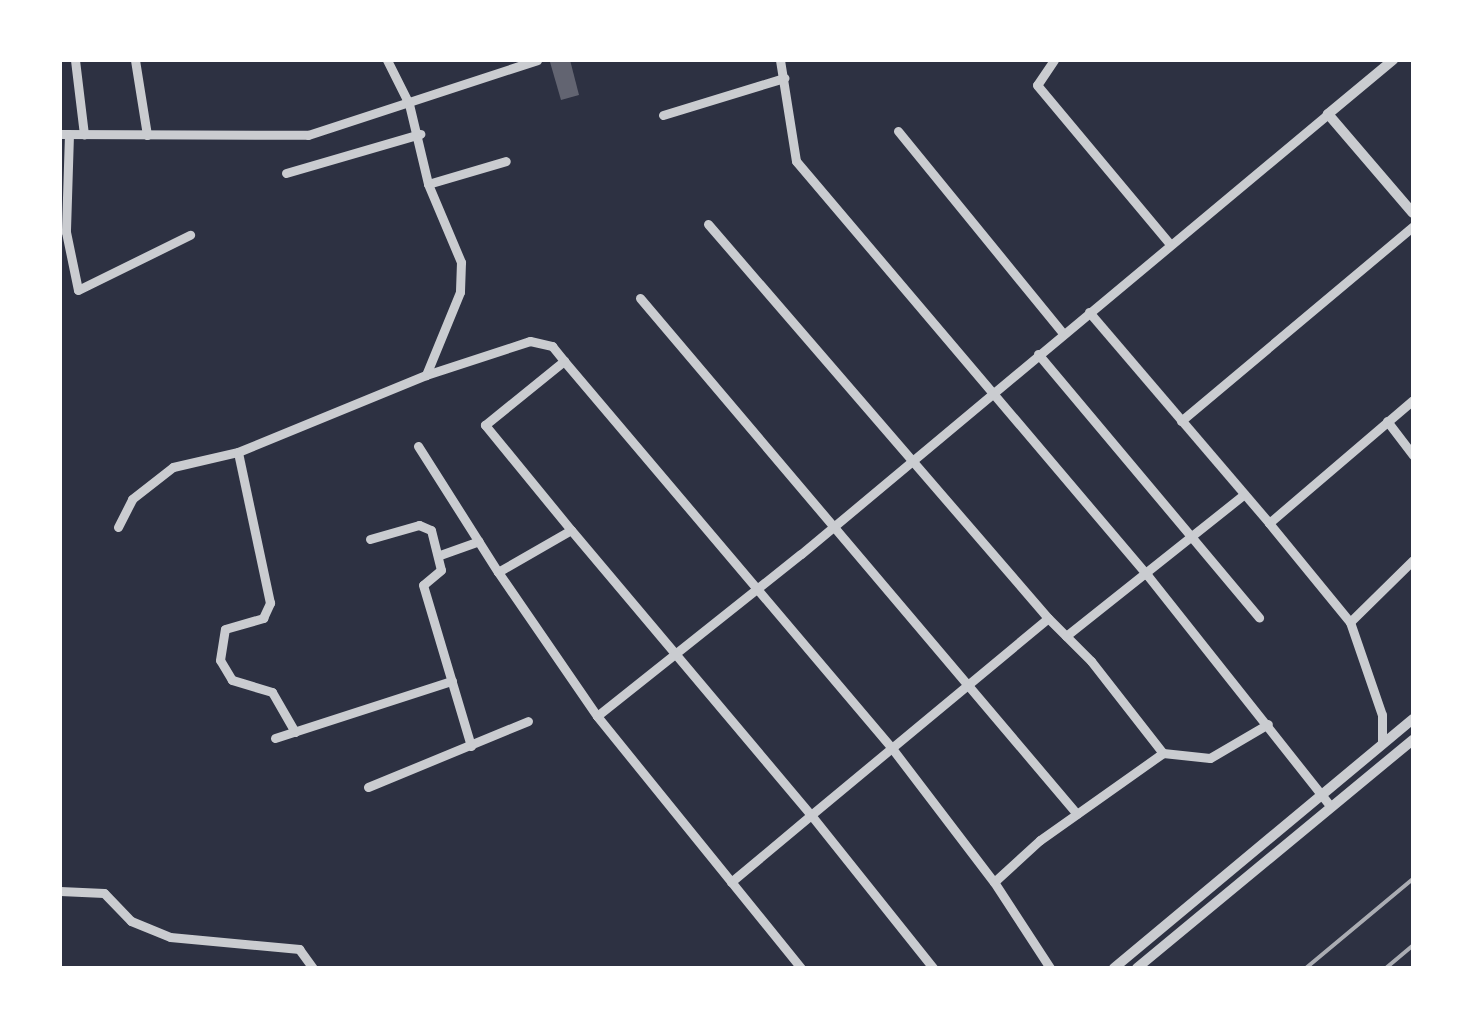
<!DOCTYPE html>
<html>
<head>
<meta charset="utf-8">
<style>
	body { margin:0 }
	#map { position:relative; width:1473px; height:1028px; overflow:hidden; background:#2d3142; font-family:Overpass,sans-serif }
	div>[style] { position:absolute }
	.building>* { inset:0; background:#626471 }
	.minor>* { height:9px; margin:-4.5px; padding:0 4.5px; transform-origin:4.5px; border-radius:4.5px; background:#caccd0 }
	.tertiary>* { height:10px; margin:-5px; padding:0 5px; transform-origin:5px; border-radius:5px; background:#caccd0 }
	.rail>* { height:4px; margin:-2px; padding:0 2px; transform-origin:2px; border-radius:2px; background:#abadb3 }
	span { translate:-50% -50%; white-space:nowrap; text-align:center; line-height:1.15; -webkit-text-stroke:8px #fff; paint-order:stroke }
	.frame { position:absolute; inset:0; border:62px solid #fff; pointer-events:none }
</style>
</head>
<body>
<div id="map">
	<div class="building">
		<i style="clip-path:polygon(570px 60px,579px 95px,561px 100px,550px 62px)"></i>
	</div>
	<div class="minor">
		<i style="left:75px;top:60px;width:75px;rotate:83.1deg"></i>
		<i style="left:135px;top:60px;width:76px;rotate:80.9deg"></i>
		<i style="left:387px;top:60px;width:49px;rotate:63.4deg"></i>
		<i style="left:409px;top:104px;width:82px;rotate:76.6deg"></i>
		<i style="left:428px;top:184px;width:85px;rotate:67.1deg"></i>
		<i style="left:461px;top:262px;width:30px;rotate:92deg"></i>
		<i style="left:460px;top:292px;width:90px;rotate:112.3deg"></i>
		<i style="left:780px;top:60px;width:102px;rotate:81deg"></i>
		<i style="left:796px;top:161px;width:544px;rotate:49.7deg"></i>
		<i style="left:1148px;top:576px;width:293px;rotate:51.6deg"></i>
		<i style="left:1054px;top:60px;width:30px;rotate:124deg"></i>
		<i style="left:1037px;top:85px;width:207px;rotate:50.1deg"></i>
		<i style="left:663px;top:115px;width:127px;rotate:-17deg"></i>
		<i style="left:898px;top:131px;width:261px;rotate:50.8deg"></i>
		<i style="left:60px;top:134px;width:248px;rotate:0.2deg"></i>
		<i style="left:308px;top:135px;width:241px;rotate:-18.1deg"></i>
		<i style="left:69px;top:134px;width:98px;rotate:91.8deg"></i>
		<i style="left:66px;top:232px;width:59px;rotate:78.3deg"></i>
		<i style="left:78px;top:290px;width:125px;rotate:-26.2deg"></i>
		<i style="left:286px;top:173px;width:140px;rotate:-16.2deg"></i>
		<i style="left:428px;top:184px;width:81px;rotate:-16.4deg"></i>
		<i style="left:708px;top:224px;width:520px;rotate:49.21deg"></i>
		<i style="left:640px;top:298px;width:676px;rotate:49.74deg"></i>
		<i style="left:1089px;top:312px;width:277px;rotate:49.5deg"></i>
		<i style="left:1269px;top:523px;width:189px;rotate:-40.5deg"></i>
		<i style="left:1038px;top:354px;width:344px;rotate:50deg"></i>
		<i style="left:1181px;top:421px;width:303px;rotate:-40deg"></i>
		<i style="left:1387px;top:421px;width:43px;rotate:52.6deg"></i>
		<i style="left:418px;top:446px;width:149px;rotate:57.6deg"></i>
		<i style="left:1269px;top:523px;width:128px;rotate:50.7deg"></i>
		<i style="left:1350px;top:622px;width:98px;rotate:71deg"></i>
		<i style="left:1382px;top:715px;width:28px;rotate:90deg"></i>
		<i style="left:118px;top:527px;width:31px;rotate:-63deg"></i>
		<i style="left:132px;top:499px;width:52px;rotate:-38deg"></i>
		<i style="left:173px;top:467px;width:67px;rotate:-13deg"></i>
		<i style="left:571px;top:530px;width:136px;rotate:-129.3deg"></i>
		<i style="left:485px;top:425px;width:102px;rotate:-39deg"></i>
		<i style="left:564px;top:361px;width:506px;rotate:49.73deg"></i>
		<i style="left:891px;top:747px;width:170px;rotate:52.7deg"></i>
		<i style="left:370px;top:539px;width:51px;rotate:-15.9deg"></i>
		<i style="left:419px;top:525px;width:13px;rotate:23deg"></i>
		<i style="left:431px;top:530px;width:41px;rotate:76deg"></i>
		<i style="left:441px;top:570px;width:23px;rotate:140deg"></i>
		<i style="left:423px;top:585px;width:168px;rotate:73.4deg"></i>
		<i style="left:440px;top:555px;width:41px;rotate:-19.7deg"></i>
		<i style="left:1350px;top:622px;width:88px;rotate:-44.5deg"></i>
		<i style="left:1066px;top:636px;width:226px;rotate:-38.5deg"></i>
		<i style="left:597px;top:716px;width:175px;rotate:-124.5deg"></i>
		<i style="left:498px;top:572px;width:84px;rotate:-29.9deg"></i>
		<i style="left:571px;top:530px;width:373px;rotate:49.9deg"></i>
		<i style="left:811px;top:815px;width:308px;rotate:-39.7deg"></i>
		<i style="left:1048px;top:618px;width:61px;rotate:45deg"></i>
		<i style="left:1091px;top:661px;width:117px;rotate:52deg"></i>
		<i style="left:1163px;top:753px;width:151px;rotate:144.7deg"></i>
		<i style="left:1040px;top:840px;width:62px;rotate:137.6deg"></i>
		<i style="left:994px;top:882px;width:103px;rotate:56.9deg"></i>
		<i style="left:295px;top:732px;width:46px;rotate:-119.9deg"></i>
		<i style="left:272px;top:692px;width:42px;rotate:-163.3deg"></i>
		<i style="left:232px;top:680px;width:23px;rotate:-121deg"></i>
		<i style="left:220px;top:660px;width:31px;rotate:-81deg"></i>
		<i style="left:225px;top:629px;width:40px;rotate:-16deg"></i>
		<i style="left:263px;top:618px;width:17px;rotate:-65deg"></i>
		<i style="left:270px;top:603px;width:154px;rotate:-102deg"></i>
		<i style="left:238px;top:452px;width:203px;rotate:-22.3deg"></i>
		<i style="left:426px;top:375px;width:109px;rotate:-18.1deg"></i>
		<i style="left:530px;top:341px;width:23px;rotate:13deg"></i>
		<i style="left:552px;top:346px;width:19px;rotate:51deg"></i>
		<i style="left:275px;top:738px;width:186px;rotate:-17.9deg"></i>
		<i style="left:1163px;top:753px;width:47px;rotate:6.1deg"></i>
		<i style="left:1210px;top:758px;width:67px;rotate:-30.4deg"></i>
		<i style="left:368px;top:787px;width:173px;rotate:-22.4deg"></i>
		<i style="left:731px;top:882px;width:104px;rotate:-39.9deg"></i>
		<i style="left:811px;top:815px;width:196px;rotate:51.4deg"></i>
		<i style="left:60px;top:891px;width:44px;rotate:2.6deg"></i>
		<i style="left:104px;top:893px;width:39px;rotate:46deg"></i>
		<i style="left:131px;top:921px;width:42px;rotate:22.3deg"></i>
		<i style="left:170px;top:937px;width:130px;rotate:5.3deg"></i>
		<i style="left:299px;top:949px;width:24px;rotate:54deg"></i>
		<i style="left:801px;top:968px;width:324px;rotate:-129deg"></i>
		<i style="left:597px;top:716px;width:260px;rotate:-38.5deg"></i>
		<i style="left:801px;top:554px;width:687px;rotate:-39.86deg"></i>
	</div>
	<div class="tertiary">
		<i style="left:1393px;top:60px;width:85px;rotate:140.3deg"></i>
		<i style="left:1328px;top:114px;width:130px;rotate:49.4deg"></i>
		<i style="left:1114px;top:968px;width:389px;rotate:-39.8deg"></i>
		<i style="left:1137px;top:968px;width:358px;rotate:-39.6deg"></i>
	</div>
	<div class="rail">
		<i style="left:1306px;top:968px;width:139px;rotate:-39.8deg"></i>
		<i style="left:1386px;top:968px;width:35px;rotate:-40deg"></i>
	</div>
	<div class="frame"></div>
</div>
</body>
</html>
